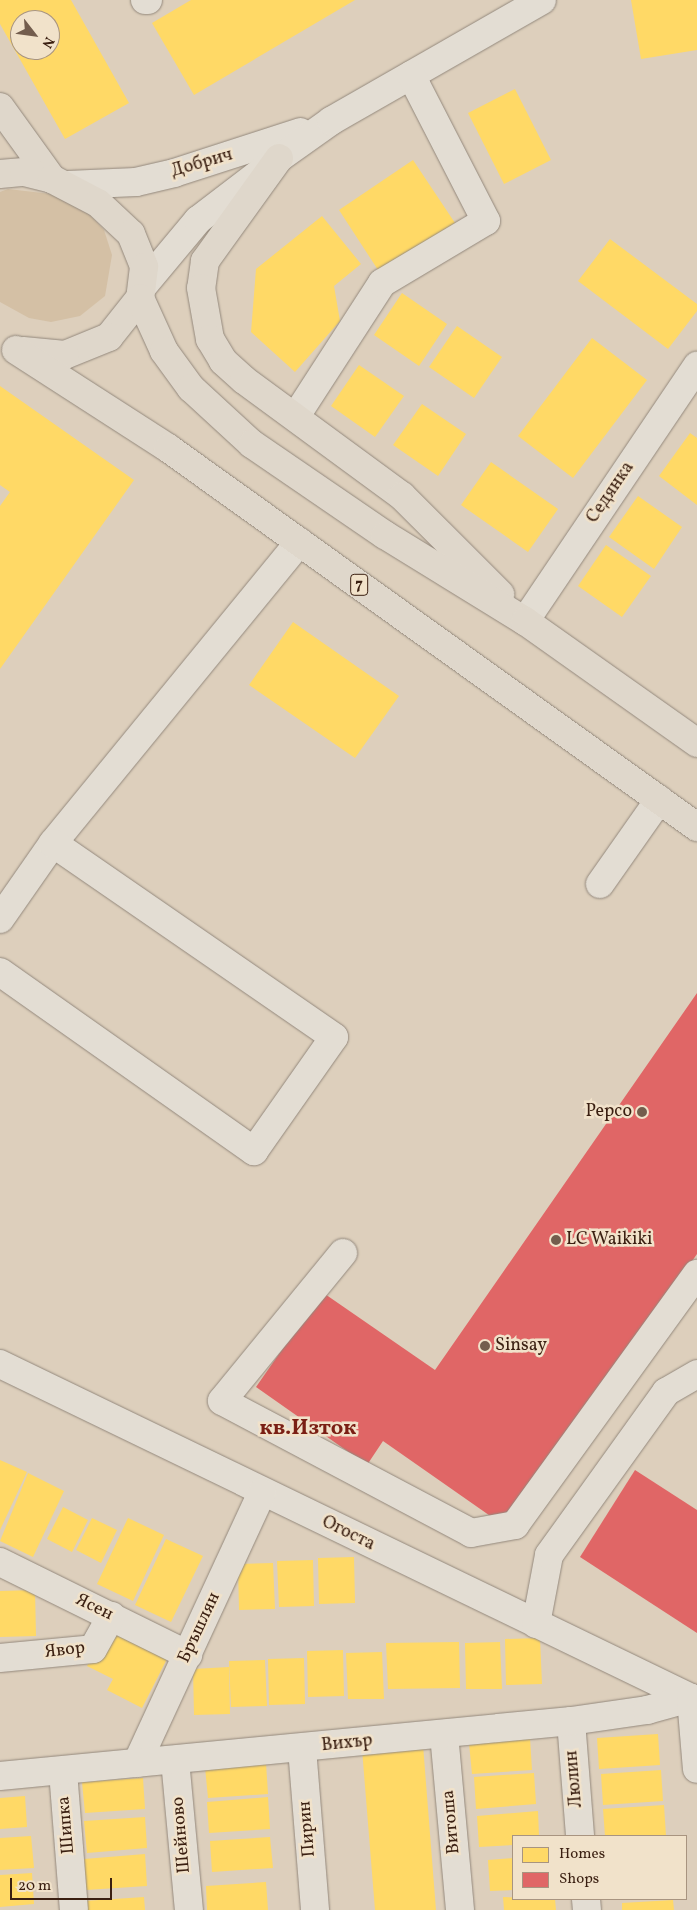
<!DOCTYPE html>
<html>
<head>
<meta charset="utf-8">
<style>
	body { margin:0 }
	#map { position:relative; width:697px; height:1910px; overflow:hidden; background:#ddcfbc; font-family:Vollkorn,serif }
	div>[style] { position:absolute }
	.green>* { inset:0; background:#d4c0a5 }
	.homes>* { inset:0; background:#ffd966 }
	.shops>* { inset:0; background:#e06666 }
	.roads { filter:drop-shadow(0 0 1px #93887c) drop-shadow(0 0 1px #93887c) }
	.minor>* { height:28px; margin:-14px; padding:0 14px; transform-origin:14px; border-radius:14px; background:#e3ddd3 }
	.major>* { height:28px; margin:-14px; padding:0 14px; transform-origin:14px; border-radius:14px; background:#dfd7cb }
	.dots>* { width:14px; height:14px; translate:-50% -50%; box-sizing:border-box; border:2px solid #f1e2ca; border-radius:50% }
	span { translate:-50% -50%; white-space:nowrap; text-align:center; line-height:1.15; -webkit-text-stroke:5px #f1e2ca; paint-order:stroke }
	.shield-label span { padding:1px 4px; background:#f1e2ca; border:1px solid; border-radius:4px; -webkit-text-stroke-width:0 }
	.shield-label { font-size:16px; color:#3a1f11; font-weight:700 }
	.street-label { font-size:18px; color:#3a1f11 }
	.poi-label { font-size:18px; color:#3a1f11 }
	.right { translate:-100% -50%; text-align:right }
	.left { translate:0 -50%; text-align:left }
	.district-label { font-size:22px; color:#7a1f14; font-weight:700 }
	.legend { position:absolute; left:512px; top:1835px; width:175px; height:65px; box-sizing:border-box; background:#f1e2ca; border:1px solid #a89480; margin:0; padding:6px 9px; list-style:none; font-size:15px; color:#3a1f11 }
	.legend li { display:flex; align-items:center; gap:10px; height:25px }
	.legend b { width:25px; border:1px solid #a89480 }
	.north { position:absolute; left:10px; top:10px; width:50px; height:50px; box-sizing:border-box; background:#f1e2ca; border:1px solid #a89480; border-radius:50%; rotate:120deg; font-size:14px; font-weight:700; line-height:20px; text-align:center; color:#3a1f11 }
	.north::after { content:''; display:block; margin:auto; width:18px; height:22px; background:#735d4d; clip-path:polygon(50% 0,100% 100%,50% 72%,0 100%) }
	.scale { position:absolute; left:10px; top:1878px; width:102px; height:22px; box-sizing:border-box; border:2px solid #3a1f11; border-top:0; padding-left:6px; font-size:15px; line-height:18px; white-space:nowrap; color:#3a1f11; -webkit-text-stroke:4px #f1e2ca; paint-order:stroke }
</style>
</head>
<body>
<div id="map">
	<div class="green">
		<i style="clip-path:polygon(8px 189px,51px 194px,90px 215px,104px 230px,112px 255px,105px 296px,80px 316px,51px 322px,29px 318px,0 302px,0 192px)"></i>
	</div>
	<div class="homes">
		<i style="clip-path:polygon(evenodd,0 0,71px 0,129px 103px,65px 139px,0 24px,0 0,20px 20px,50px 20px,50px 50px,20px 50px,20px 20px)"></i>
		<i style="clip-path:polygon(191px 0,355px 0,194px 95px,152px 23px)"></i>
		<i style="clip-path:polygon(631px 0,697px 0,697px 50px,641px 59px)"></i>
		<i style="clip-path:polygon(515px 89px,551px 160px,504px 184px,468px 113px)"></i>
		<i style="clip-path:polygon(413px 160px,455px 223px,380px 273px,339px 210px)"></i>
		<i style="clip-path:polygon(322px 216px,361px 264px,334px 286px,340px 321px,295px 372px,251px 332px,256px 269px)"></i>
		<i style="clip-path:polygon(610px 239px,697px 304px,697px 311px,668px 349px,578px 281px)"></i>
		<i style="clip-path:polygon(402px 293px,447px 324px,419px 366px,374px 335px)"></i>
		<i style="clip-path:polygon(457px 326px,502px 357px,474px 398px,429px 367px)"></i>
		<i style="clip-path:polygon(592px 338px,647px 380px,573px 478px,518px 436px)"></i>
		<i style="clip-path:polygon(359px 365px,404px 396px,375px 437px,331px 406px)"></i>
		<i style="clip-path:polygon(0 386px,134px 480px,0 669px,0 506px,10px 492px,0 485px)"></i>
		<i style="clip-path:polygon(422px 404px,466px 434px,438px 476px,393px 445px)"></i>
		<i style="clip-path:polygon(690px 433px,697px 438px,697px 505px,659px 476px)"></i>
		<i style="clip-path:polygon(491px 462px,558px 509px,528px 552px,461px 505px)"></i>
		<i style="clip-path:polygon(638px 496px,682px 527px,654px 569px,609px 537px)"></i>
		<i style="clip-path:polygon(606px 545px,651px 576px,622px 617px,578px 586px)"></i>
		<i style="clip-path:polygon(293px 622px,399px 696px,355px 758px,249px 685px)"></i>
		<i style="clip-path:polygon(0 1460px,27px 1472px,0 1530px)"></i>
		<i style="clip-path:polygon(28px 1473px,64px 1491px,33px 1557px,0 1541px)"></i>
		<i style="clip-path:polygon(63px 1507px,88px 1520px,72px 1552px,47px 1539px)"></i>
		<i style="clip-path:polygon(92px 1518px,117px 1530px,101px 1563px,76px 1550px)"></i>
		<i style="clip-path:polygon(128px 1518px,164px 1535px,133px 1601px,97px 1584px)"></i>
		<i style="clip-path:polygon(166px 1539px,203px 1556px,171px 1622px,135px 1605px)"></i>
		<i style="clip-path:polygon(354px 1557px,355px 1603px,319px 1604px,318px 1558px)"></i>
		<i style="clip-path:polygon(313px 1560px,314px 1606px,279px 1607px,277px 1561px)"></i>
		<i style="clip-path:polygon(273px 1563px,275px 1609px,239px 1610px,238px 1564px)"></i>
		<i style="clip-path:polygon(35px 1590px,36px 1636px,0 1637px,0 1591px)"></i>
		<i style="clip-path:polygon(108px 1624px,169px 1655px,142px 1708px,107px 1690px,113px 1679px,87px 1666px)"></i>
		<i style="clip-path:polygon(540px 1638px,542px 1684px,506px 1685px,505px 1639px)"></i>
		<i style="clip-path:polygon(459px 1642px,460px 1688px,388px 1689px,386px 1643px)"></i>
		<i style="clip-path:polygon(500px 1642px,502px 1689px,466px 1689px,465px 1643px)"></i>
		<i style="clip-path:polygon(343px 1650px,344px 1696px,308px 1697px,307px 1651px)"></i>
		<i style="clip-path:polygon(382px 1652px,384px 1699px,348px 1699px,346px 1653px)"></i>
		<i style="clip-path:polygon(304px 1658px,305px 1704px,269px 1705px,268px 1659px)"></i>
		<i style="clip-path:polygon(265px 1660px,267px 1706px,231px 1707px,229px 1661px)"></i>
		<i style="clip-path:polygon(229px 1667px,230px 1714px,194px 1715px,193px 1669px)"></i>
		<i style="clip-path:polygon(658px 1734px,660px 1765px,599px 1769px,597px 1738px)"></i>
		<i style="clip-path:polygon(530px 1738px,532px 1770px,472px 1774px,469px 1743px)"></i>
		<i style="clip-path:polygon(423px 1745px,436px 1910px,375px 1910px,362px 1749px)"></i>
		<i style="clip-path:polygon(266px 1763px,268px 1794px,208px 1798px,205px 1767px)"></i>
		<i style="clip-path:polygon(661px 1770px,663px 1801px,603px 1805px,601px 1774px)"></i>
		<i style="clip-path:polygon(534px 1773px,536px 1804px,476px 1809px,474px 1777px)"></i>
		<i style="clip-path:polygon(143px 1778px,145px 1809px,85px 1813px,82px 1782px)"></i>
		<i style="clip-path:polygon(25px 1796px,27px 1827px,0 1829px,0 1798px)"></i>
		<i style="clip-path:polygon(268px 1797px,270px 1829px,209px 1833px,207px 1802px)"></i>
		<i style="clip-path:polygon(664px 1805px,666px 1836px,605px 1836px,603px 1809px)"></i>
		<i style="clip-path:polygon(538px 1811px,539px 1836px,513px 1836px,513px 1845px,479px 1847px,477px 1816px)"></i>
		<i style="clip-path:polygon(145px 1817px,147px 1848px,87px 1853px,84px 1821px)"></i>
		<i style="clip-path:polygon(31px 1836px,34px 1868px,0 1870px,0 1838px)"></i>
		<i style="clip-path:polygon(270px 1837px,273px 1868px,212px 1872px,210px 1841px)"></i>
		<i style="clip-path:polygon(145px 1854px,147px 1886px,86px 1890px,84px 1859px)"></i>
		<i style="clip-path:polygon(513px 1858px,513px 1890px,490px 1891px,488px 1860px)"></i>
		<i style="clip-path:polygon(32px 1873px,34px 1904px,0 1907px,0 1875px)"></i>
		<i style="clip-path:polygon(266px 1882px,268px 1910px,207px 1910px,206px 1886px)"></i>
		<i style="clip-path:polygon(144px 1897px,145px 1910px,84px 1910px,84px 1901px)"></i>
		<i style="clip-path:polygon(503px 1897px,555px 1899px,556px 1910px,504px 1910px)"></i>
		<i style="clip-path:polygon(673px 1900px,674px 1910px,622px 1910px,622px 1903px)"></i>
	</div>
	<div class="shops">
		<i style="clip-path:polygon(697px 993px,697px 1254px,529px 1495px,496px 1520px,383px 1441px,367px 1465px,256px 1387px,322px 1292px,435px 1370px)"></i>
		<i style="clip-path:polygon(635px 1470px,697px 1510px,697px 1633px,580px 1557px)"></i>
	</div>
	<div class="roads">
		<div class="minor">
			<i style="left:145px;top:0;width:3px"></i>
			<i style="left:68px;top:185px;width:68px;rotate:-2.5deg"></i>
			<i style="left:136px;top:182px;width:39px;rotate:-13deg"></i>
			<i style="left:174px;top:173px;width:133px;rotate:-17.9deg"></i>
			<i style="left:143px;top:286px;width:86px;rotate:-50.2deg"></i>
			<i style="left:198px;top:220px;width:102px;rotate:-37.4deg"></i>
			<i style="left:279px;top:158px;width:64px;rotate:-35.4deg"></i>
			<i style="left:331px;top:121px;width:243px;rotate:-29.8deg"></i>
			<i style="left:296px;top:416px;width:158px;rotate:-57.1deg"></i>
			<i style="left:382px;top:283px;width:121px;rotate:-30.8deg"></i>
			<i style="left:486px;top:221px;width:164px;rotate:-117.2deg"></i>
			<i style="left:525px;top:621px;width:308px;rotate:-56deg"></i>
			<i style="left:600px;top:884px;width:103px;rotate:-54.9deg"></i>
			<i style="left:0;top:919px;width:93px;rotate:-55.1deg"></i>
			<i style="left:53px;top:843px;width:389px;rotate:-50.7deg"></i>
			<i style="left:0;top:972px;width:311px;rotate:35.2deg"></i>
			<i style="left:254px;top:1151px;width:139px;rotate:-54.9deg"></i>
			<i style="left:334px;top:1037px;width:341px;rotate:-145.4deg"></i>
			<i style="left:343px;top:1253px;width:191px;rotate:129.3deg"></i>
			<i style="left:222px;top:1401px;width:282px;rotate:27.9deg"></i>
			<i style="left:471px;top:1533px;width:45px;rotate:-10.3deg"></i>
			<i style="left:515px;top:1525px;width:310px;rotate:-54.1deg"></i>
			<i style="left:0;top:1364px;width:774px;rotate:25.8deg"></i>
			<i style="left:0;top:1562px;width:210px;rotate:26.3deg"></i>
			<i style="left:536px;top:1624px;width:70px;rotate:-79.3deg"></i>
			<i style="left:549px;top:1555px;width:201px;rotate:-54.3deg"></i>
			<i style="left:666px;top:1392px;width:36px;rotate:-30deg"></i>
			<i style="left:0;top:1658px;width:93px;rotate:-5.5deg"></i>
			<i style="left:93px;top:1649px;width:38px;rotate:-61deg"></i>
			<i style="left:571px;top:1721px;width:115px;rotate:85.5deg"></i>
			<i style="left:444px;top:1734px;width:177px;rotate:84.8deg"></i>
			<i style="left:302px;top:1748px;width:163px;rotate:85.4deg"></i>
			<i style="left:175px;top:1760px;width:151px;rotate:84.7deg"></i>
			<i style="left:137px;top:1763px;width:298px;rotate:-65.2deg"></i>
			<i style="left:63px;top:1771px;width:139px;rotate:85.5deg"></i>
			<i style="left:0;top:1776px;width:574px;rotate:-5.5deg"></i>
			<i style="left:571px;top:1721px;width:77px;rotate:-8.2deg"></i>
			<i style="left:647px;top:1710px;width:46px;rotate:-15.3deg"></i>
			<i style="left:691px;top:1698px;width:71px;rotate:85.2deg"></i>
			<i style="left:586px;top:1899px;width:11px;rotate:85deg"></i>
		</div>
		<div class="major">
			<i style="left:0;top:107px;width:89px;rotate:54.2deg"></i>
			<i style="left:279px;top:158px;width:127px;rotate:125.7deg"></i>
			<i style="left:205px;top:261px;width:27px;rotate:98deg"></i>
			<i style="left:201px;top:288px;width:52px;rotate:80deg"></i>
			<i style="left:210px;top:339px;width:26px;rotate:59deg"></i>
			<i style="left:223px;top:361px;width:28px;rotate:42deg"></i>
			<i style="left:244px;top:380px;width:196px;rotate:36.3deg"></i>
			<i style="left:402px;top:496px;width:139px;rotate:45deg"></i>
			<i style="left:0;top:174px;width:24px;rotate:-5deg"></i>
			<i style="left:24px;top:172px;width:29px;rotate:14deg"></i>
			<i style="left:52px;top:179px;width:52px;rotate:27.6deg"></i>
			<i style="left:98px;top:203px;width:45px;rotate:43.2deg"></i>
			<i style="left:131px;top:234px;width:35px;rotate:68deg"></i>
			<i style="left:144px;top:267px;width:31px;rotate:97deg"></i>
			<i style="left:140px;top:298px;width:50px;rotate:128.5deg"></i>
			<i style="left:109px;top:337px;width:48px;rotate:157.8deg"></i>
			<i style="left:65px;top:355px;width:42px;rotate:-174.6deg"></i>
			<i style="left:140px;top:298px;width:58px;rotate:65.6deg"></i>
			<i style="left:164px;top:351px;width:46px;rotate:53.9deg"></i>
			<i style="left:191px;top:388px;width:83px;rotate:42.6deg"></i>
			<i style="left:252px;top:444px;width:161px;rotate:34.4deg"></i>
			<i style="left:385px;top:535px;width:164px;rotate:31.6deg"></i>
			<i style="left:525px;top:621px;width:211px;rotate:35.3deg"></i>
			<i style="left:16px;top:350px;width:181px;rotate:32.8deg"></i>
			<i style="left:168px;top:448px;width:651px;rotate:35.62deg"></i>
		</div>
	</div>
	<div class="dots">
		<i style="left:642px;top:1112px;background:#735d4d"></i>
		<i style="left:556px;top:1240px;background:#735d4d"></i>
		<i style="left:485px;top:1346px;background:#735d4d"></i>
	</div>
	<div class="shield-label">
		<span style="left:359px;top:585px">7</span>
	</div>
	<div class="street-label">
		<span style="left:202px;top:164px;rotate:-16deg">Добрич</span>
		<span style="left:611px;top:493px;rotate:-56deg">Седянка</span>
		<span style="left:348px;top:1534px;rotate:26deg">Огоста</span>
		<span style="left:94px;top:1608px;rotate:26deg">Ясен</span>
		<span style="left:200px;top:1628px;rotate:-65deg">Бръшлян</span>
		<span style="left:65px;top:1651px;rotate:-7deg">Явор</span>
		<span style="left:347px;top:1744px;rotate:-6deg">Вихър</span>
		<span style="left:575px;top:1779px;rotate:-95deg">Люлин</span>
		<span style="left:452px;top:1822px;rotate:-95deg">Витоша</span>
		<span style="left:67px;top:1825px;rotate:-95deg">Шипка</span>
		<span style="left:308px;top:1829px;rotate:-95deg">Пирин</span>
		<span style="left:182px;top:1835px;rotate:-95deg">Шейново</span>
	</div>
	<div class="poi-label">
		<span class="right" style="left:632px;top:1112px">Pepco</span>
		<span class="left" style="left:566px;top:1240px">LC Waikiki</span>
		<span class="left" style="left:495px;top:1346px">Sinsay</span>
	</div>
	<div class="district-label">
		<span style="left:308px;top:1429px">кв.Изток</span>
	</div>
	<ul class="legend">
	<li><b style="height:14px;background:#ffd966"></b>Homes</li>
	<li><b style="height:14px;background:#e06666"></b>Shops</li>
	</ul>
	<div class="north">N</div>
	<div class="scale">20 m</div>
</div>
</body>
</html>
